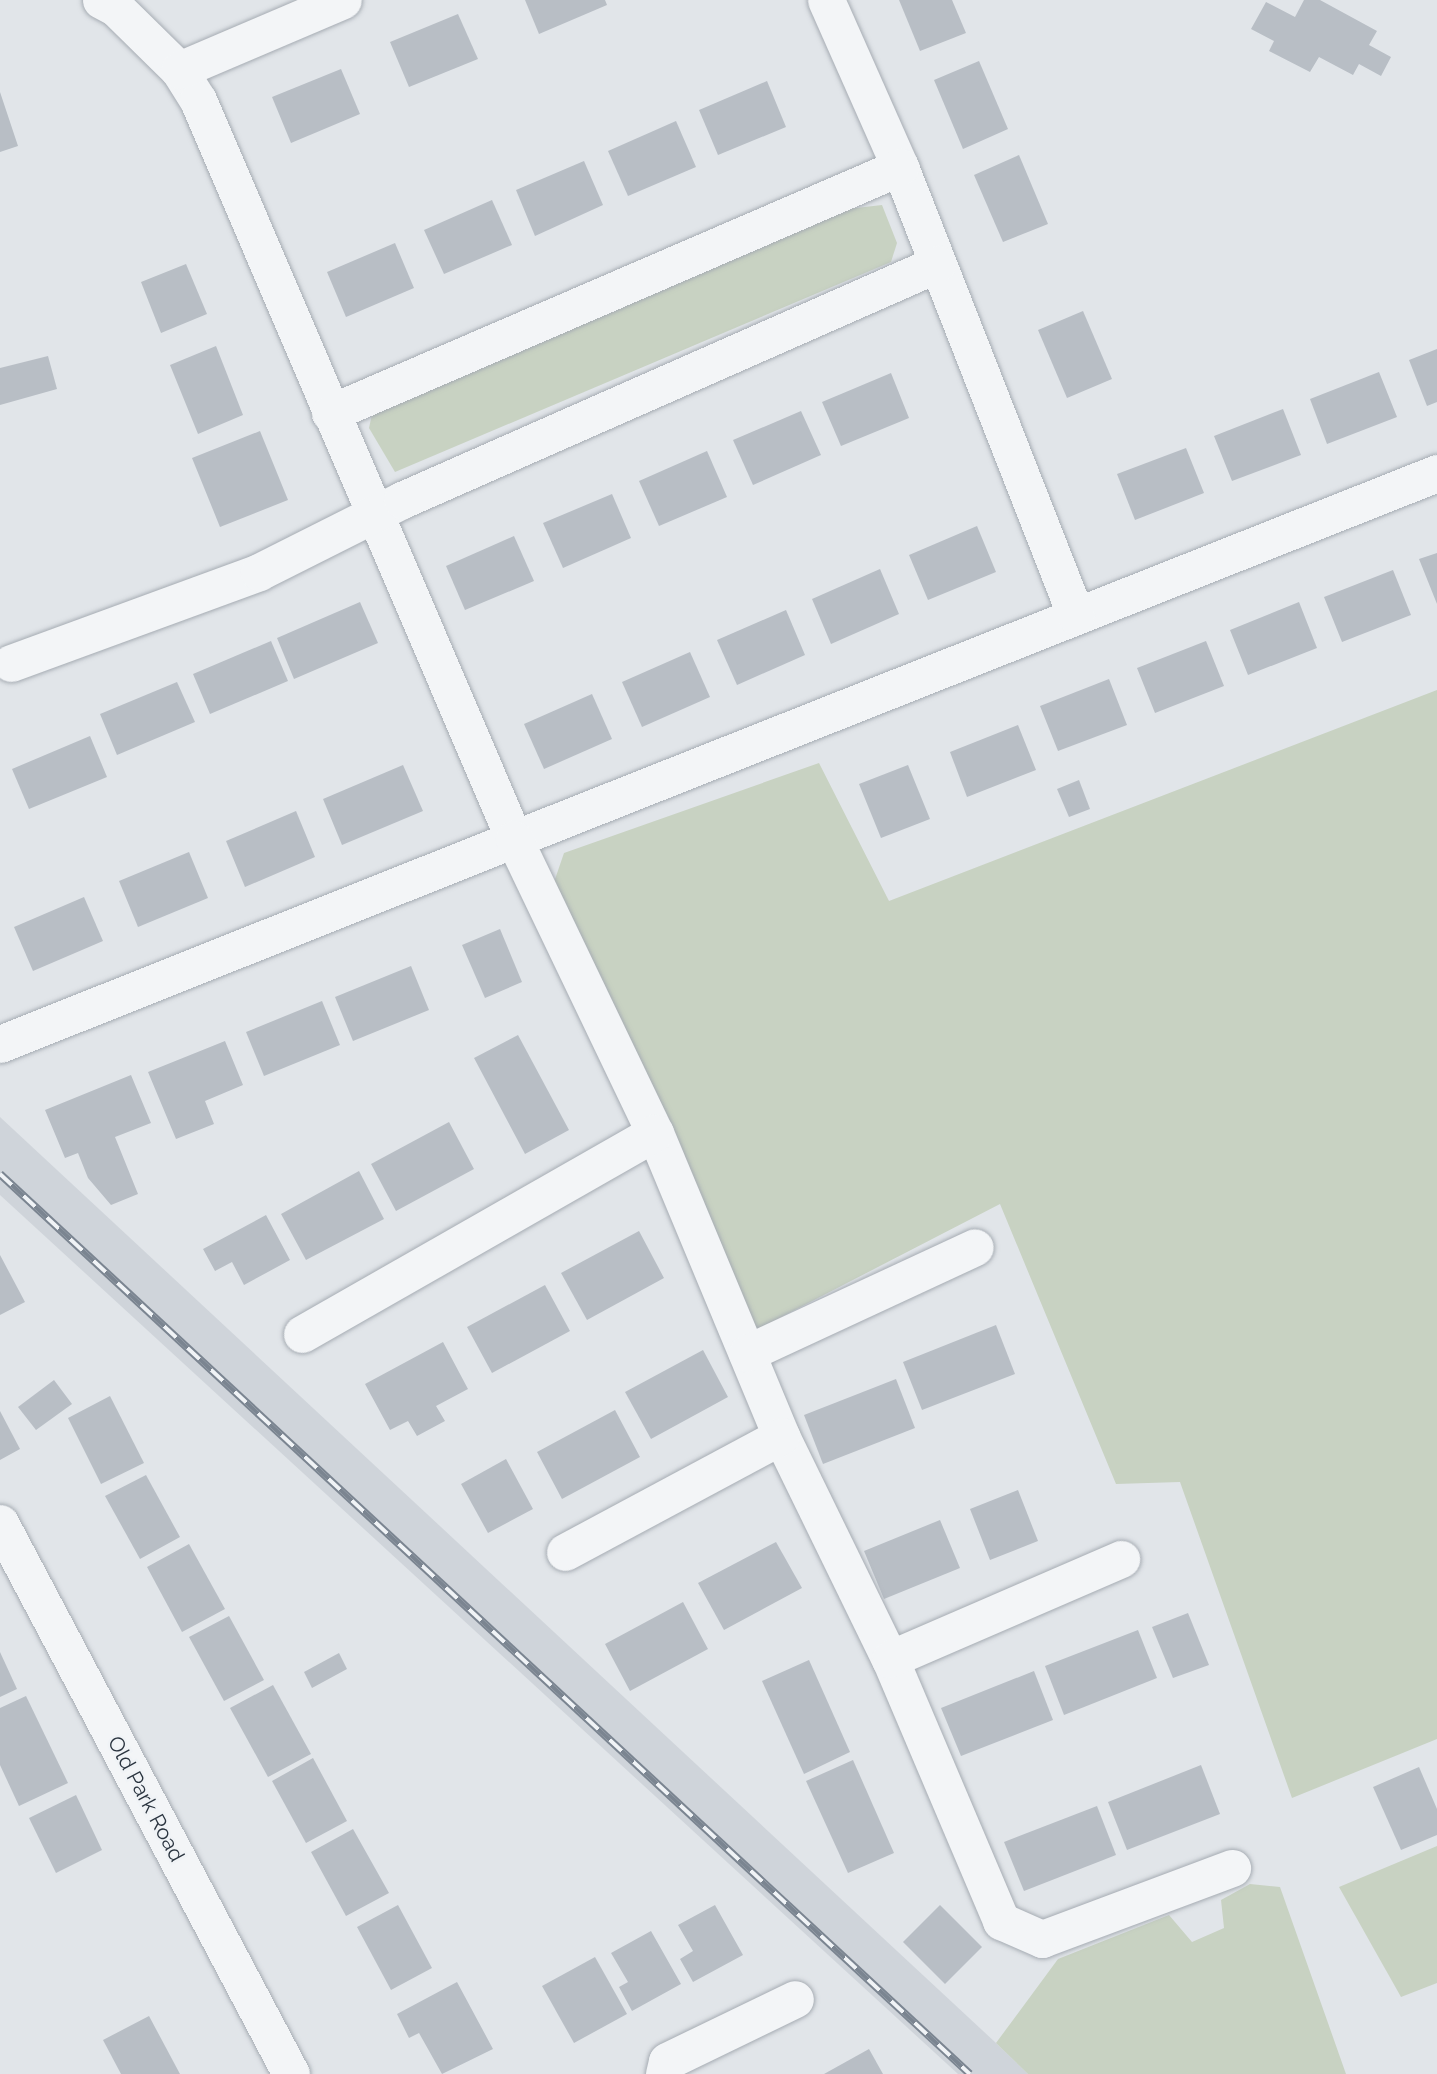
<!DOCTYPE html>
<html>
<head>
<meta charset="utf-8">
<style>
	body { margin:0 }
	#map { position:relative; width:1437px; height:2074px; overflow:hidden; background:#e1e5e9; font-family:Raleway,sans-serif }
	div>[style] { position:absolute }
	.built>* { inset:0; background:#cfd4da }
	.green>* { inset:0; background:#c8d2c2 }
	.building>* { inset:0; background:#b8bec5 }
	.roads { filter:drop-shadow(0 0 2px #a6acb3) drop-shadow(0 0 2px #a6acb3) }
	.minor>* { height:37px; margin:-18.5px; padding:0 18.5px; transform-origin:18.5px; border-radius:18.5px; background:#f3f5f7 }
	.rail>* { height:8px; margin-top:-4px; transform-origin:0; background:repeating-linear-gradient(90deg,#f0f3f6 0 16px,#7b8591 0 32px); box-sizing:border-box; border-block:2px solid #7b8591 }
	span { translate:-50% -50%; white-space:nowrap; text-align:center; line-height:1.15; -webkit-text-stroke:5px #f0f3f6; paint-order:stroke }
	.street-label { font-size:21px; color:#2a343f }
</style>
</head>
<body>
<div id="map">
	<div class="built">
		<i style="clip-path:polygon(0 1117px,996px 2043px,1028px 2074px,958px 2074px,0 1195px)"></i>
	</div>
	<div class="green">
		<i style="clip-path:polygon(882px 205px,897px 243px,891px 262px,395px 472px,369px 428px,373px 410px,839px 210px)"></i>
		<i style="clip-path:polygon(1437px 690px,1437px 1739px,1292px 1798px,1180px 1482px,1116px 1484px,1000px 1204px,756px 1330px,553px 885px,564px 853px,819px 763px,889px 901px)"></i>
		<i style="clip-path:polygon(1437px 1846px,1437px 1983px,1401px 1997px,1339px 1887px)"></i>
		<i style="clip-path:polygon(1250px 1884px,1280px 1887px,1346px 2074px,1028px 2074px,996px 2043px,1058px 1959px,1169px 1915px,1192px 1942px,1224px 1928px,1221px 1900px)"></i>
	</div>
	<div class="building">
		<i style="clip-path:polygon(525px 0,605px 0,607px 5px,539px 34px)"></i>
		<i style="clip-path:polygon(899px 0,952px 0,966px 33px,920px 51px)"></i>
		<i style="clip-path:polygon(1304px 0,1320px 0,1377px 31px,1369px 45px,1391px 57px,1381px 76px,1359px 64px,1353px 75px,1319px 57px,1310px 72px,1269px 51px,1274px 41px,1251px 29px,1266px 2px,1295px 17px)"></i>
		<i style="clip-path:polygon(458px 14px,478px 59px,409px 87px,390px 42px)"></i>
		<i style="clip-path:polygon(979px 61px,1008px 129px,963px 149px,934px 80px)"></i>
		<i style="clip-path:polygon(341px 69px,360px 114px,291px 143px,272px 97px)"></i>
		<i style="clip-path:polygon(767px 81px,786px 127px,718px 155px,699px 110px)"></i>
		<i style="clip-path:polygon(0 92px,18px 146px,0 152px)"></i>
		<i style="clip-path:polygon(676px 121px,696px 167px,628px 196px,608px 151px)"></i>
		<i style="clip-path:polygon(1019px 155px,1048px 224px,1003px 242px,974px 175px)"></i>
		<i style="clip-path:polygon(584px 161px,603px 205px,535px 236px,516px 190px)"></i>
		<i style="clip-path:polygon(492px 200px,512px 245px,444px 274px,424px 230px)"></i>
		<i style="clip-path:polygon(395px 243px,414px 288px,346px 317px,327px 272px)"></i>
		<i style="clip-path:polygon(186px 264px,207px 314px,161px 333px,141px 282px)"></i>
		<i style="clip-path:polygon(1083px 311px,1112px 379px,1067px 398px,1038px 330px)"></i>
		<i style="clip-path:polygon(216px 346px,243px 415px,198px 434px,170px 365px)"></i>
		<i style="clip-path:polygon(1437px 349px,1437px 402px,1427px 406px,1409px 360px)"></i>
		<i style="clip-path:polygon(48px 356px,57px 389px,0 405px,0 368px)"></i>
		<i style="clip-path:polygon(1379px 372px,1397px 417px,1327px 444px,1310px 399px)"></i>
		<i style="clip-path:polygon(891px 373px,909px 418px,841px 446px,822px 402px)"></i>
		<i style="clip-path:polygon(1283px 409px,1301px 455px,1232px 481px,1214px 436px)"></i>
		<i style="clip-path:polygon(801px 411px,821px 455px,753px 485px,733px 440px)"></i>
		<i style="clip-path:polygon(260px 431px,288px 500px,220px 527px,192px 458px)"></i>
		<i style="clip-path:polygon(1186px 448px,1204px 493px,1135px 520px,1117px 474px)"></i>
		<i style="clip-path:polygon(707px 451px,727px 497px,659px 526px,639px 481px)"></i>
		<i style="clip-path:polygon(612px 494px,631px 538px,563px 568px,543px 523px)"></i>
		<i style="clip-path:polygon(977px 526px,996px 572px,928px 600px,909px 555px)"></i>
		<i style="clip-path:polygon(514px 536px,534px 581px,465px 610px,446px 566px)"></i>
		<i style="clip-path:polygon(1437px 553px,1437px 604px,1419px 559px)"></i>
		<i style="clip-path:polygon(880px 569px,899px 614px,831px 644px,812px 599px)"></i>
		<i style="clip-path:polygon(1393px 570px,1411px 615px,1342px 642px,1324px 597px)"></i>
		<i style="clip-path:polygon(360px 602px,378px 643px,294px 679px,277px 638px)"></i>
		<i style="clip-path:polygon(1299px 602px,1317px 648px,1248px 675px,1230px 630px)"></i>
		<i style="clip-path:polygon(786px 610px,805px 655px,737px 685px,717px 640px)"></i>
		<i style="clip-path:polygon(271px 641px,288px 681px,210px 714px,193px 674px)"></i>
		<i style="clip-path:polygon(1206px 641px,1224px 686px,1155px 713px,1137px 668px)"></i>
		<i style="clip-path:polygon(690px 652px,710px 697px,642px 727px,622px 682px)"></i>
		<i style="clip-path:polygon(1109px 679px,1127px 725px,1058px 751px,1040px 706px)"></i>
		<i style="clip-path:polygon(177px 682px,195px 722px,117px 755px,100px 714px)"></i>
		<i style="clip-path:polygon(592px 694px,612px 739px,544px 769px,524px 724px)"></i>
		<i style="clip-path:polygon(1018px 725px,1036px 770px,967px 797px,950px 752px)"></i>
		<i style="clip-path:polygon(90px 736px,107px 777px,29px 809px,12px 769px)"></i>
		<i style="clip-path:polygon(403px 765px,423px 811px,342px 845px,323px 799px)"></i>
		<i style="clip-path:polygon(908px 765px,930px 819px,881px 838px,859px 784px)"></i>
		<i style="clip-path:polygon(1079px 780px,1090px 809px,1069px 817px,1057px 789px)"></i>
		<i style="clip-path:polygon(296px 811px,315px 857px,245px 887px,226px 841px)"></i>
		<i style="clip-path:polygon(189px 852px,208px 898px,138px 927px,119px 881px)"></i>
		<i style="clip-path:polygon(84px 897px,103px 941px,33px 971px,14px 927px)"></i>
		<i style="clip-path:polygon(500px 929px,522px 982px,485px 998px,462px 945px)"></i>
		<i style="clip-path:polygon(411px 966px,429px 1010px,353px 1041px,335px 997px)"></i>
		<i style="clip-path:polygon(322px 1001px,340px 1045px,264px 1076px,246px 1032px)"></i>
		<i style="clip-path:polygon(518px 1035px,569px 1130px,525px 1154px,474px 1058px)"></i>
		<i style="clip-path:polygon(225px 1041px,243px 1085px,205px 1101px,214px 1124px,176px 1139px,148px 1072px)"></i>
		<i style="clip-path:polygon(131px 1075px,151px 1123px,115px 1137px,138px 1194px,111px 1205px,88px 1178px,78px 1153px,65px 1158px,45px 1110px)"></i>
		<i style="clip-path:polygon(449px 1122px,474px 1169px,396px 1211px,371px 1164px)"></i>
		<i style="clip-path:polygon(359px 1171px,384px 1219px,306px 1260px,281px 1214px)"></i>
		<i style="clip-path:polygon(266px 1215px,290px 1260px,244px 1285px,232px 1262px,215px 1271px,203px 1249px)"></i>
		<i style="clip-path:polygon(639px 1231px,664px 1278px,587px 1320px,561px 1273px)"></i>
		<i style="clip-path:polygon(0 1255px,25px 1302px,0 1315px)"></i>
		<i style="clip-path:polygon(545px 1285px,570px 1331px,492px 1373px,467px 1327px)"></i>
		<i style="clip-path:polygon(996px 1325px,1015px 1374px,922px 1410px,903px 1362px)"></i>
		<i style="clip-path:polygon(443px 1342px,468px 1389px,436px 1406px,445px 1421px,417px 1436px,408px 1421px,390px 1430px,365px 1384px)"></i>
		<i style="clip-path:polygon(703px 1350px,728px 1397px,651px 1439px,625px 1392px)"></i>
		<i style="clip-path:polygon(896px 1379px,915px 1428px,823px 1464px,804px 1415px)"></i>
		<i style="clip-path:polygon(54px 1380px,72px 1404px,36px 1430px,18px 1407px)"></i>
		<i style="clip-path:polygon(110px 1396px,144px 1463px,101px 1484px,68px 1418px)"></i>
		<i style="clip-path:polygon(615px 1410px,640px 1457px,562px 1499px,537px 1452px)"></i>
		<i style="clip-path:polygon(0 1411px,20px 1449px,0 1460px)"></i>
		<i style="clip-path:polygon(506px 1459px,533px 1509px,488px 1533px,461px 1484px)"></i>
		<i style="clip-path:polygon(146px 1475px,180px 1537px,140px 1559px,105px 1496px)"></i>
		<i style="clip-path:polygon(1018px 1490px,1038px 1541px,990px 1560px,970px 1509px)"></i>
		<i style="clip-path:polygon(940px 1520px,960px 1568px,884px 1599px,864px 1551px)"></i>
		<i style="clip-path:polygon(776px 1542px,802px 1588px,724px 1630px,698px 1583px)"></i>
		<i style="clip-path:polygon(189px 1544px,225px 1609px,182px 1632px,147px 1567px)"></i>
		<i style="clip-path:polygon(683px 1602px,708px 1649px,630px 1691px,605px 1644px)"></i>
		<i style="clip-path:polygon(1188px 1613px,1209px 1665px,1173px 1678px,1152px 1627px)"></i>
		<i style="clip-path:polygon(229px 1616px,264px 1680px,224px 1701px,189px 1637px)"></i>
		<i style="clip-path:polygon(1138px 1630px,1157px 1678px,1064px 1715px,1045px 1666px)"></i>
		<i style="clip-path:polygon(0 1652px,17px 1689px,0 1697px)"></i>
		<i style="clip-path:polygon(339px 1653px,347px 1669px,312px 1688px,304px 1672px)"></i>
		<i style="clip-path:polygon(809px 1660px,850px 1752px,804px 1774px,762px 1681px)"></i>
		<i style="clip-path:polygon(1034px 1671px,1053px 1720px,961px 1756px,941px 1708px)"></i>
		<i style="clip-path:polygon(273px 1685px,311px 1754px,268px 1777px,230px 1708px)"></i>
		<i style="clip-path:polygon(26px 1696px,68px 1783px,19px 1806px,0 1765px,0 1708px)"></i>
		<i style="clip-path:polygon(313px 1758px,347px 1821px,306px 1843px,272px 1781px)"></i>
		<i style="clip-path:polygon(853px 1760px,894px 1853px,848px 1873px,806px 1781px)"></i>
		<i style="clip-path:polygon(1201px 1765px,1220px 1814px,1127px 1850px,1108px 1802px)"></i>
		<i style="clip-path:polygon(1419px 1767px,1437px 1809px,1437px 1835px,1401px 1850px,1373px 1787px)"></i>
		<i style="clip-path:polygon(76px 1795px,102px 1850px,56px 1873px,29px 1818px)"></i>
		<i style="clip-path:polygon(1097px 1806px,1116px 1855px,1024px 1891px,1004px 1842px)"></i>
		<i style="clip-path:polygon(353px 1829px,389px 1893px,346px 1916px,311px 1852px)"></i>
		<i style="clip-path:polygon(398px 1905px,432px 1968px,391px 1990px,357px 1927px)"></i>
		<i style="clip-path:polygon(715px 1905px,743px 1955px,693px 1982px,680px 1959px,693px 1951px,678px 1925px)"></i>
		<i style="clip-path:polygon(940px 1905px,982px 1947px,945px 1984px,903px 1942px)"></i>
		<i style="clip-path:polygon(651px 1931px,681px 1984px,632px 2011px,619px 1987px,628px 1982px,611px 1953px)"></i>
		<i style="clip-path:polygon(595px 1957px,627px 2014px,574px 2043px,542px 1986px)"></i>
		<i style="clip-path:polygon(457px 1982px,493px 2049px,442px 2074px,419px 2033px,409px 2038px,397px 2014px)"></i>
		<i style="clip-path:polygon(149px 2016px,180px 2074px,121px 2074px,103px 2040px)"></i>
		<i style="clip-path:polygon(869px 2049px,883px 2074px,824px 2074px)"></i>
	</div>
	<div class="roads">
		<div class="minor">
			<i style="left:101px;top:0;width:17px;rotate:28deg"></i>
			<i style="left:116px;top:8px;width:88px;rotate:44.5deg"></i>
			<i style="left:179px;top:70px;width:36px;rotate:58deg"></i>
			<i style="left:198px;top:100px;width:804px;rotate:66.85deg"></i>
			<i style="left:514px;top:839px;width:993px;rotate:-21.63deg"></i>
			<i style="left:826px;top:0;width:183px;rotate:66.1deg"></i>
			<i style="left:900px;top:167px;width:482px;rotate:68.6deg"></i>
			<i style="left:179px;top:70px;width:178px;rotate:-23.1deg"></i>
			<i style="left:330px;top:413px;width:621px;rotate:-23.34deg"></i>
			<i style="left:11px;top:663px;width:264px;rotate:-20.1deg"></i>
			<i style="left:259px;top:572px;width:160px;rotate:-26.7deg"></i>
			<i style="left:402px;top:500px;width:585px;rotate:-23.8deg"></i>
			<i style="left:0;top:1044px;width:553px;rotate:-21.74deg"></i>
			<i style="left:514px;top:839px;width:326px;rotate:64.4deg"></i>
			<i style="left:655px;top:1133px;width:328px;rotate:67.4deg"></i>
			<i style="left:781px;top:1436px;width:248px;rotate:64deg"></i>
			<i style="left:890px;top:1659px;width:285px;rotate:67deg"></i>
			<i style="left:1001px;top:1921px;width:45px;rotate:23.7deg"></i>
			<i style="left:1042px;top:1939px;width:203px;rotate:-20.5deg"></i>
			<i style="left:302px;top:1334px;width:406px;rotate:-29.7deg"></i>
			<i style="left:747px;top:1353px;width:251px;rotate:-24.9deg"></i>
			<i style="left:0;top:1523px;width:623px;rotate:62.16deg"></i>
			<i style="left:565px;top:1552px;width:245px;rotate:-28.2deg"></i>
			<i style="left:890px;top:1659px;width:252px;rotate:-23.4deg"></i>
			<i style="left:664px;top:2074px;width:13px;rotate:-77deg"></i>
			<i style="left:667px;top:2061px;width:142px;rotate:-25.8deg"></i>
		</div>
	</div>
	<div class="rail">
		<i style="left:0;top:1174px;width:1323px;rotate:42.86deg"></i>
	</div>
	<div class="street-label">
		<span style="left:146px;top:1799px;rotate:62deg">Old Park Road</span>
	</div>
</div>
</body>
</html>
